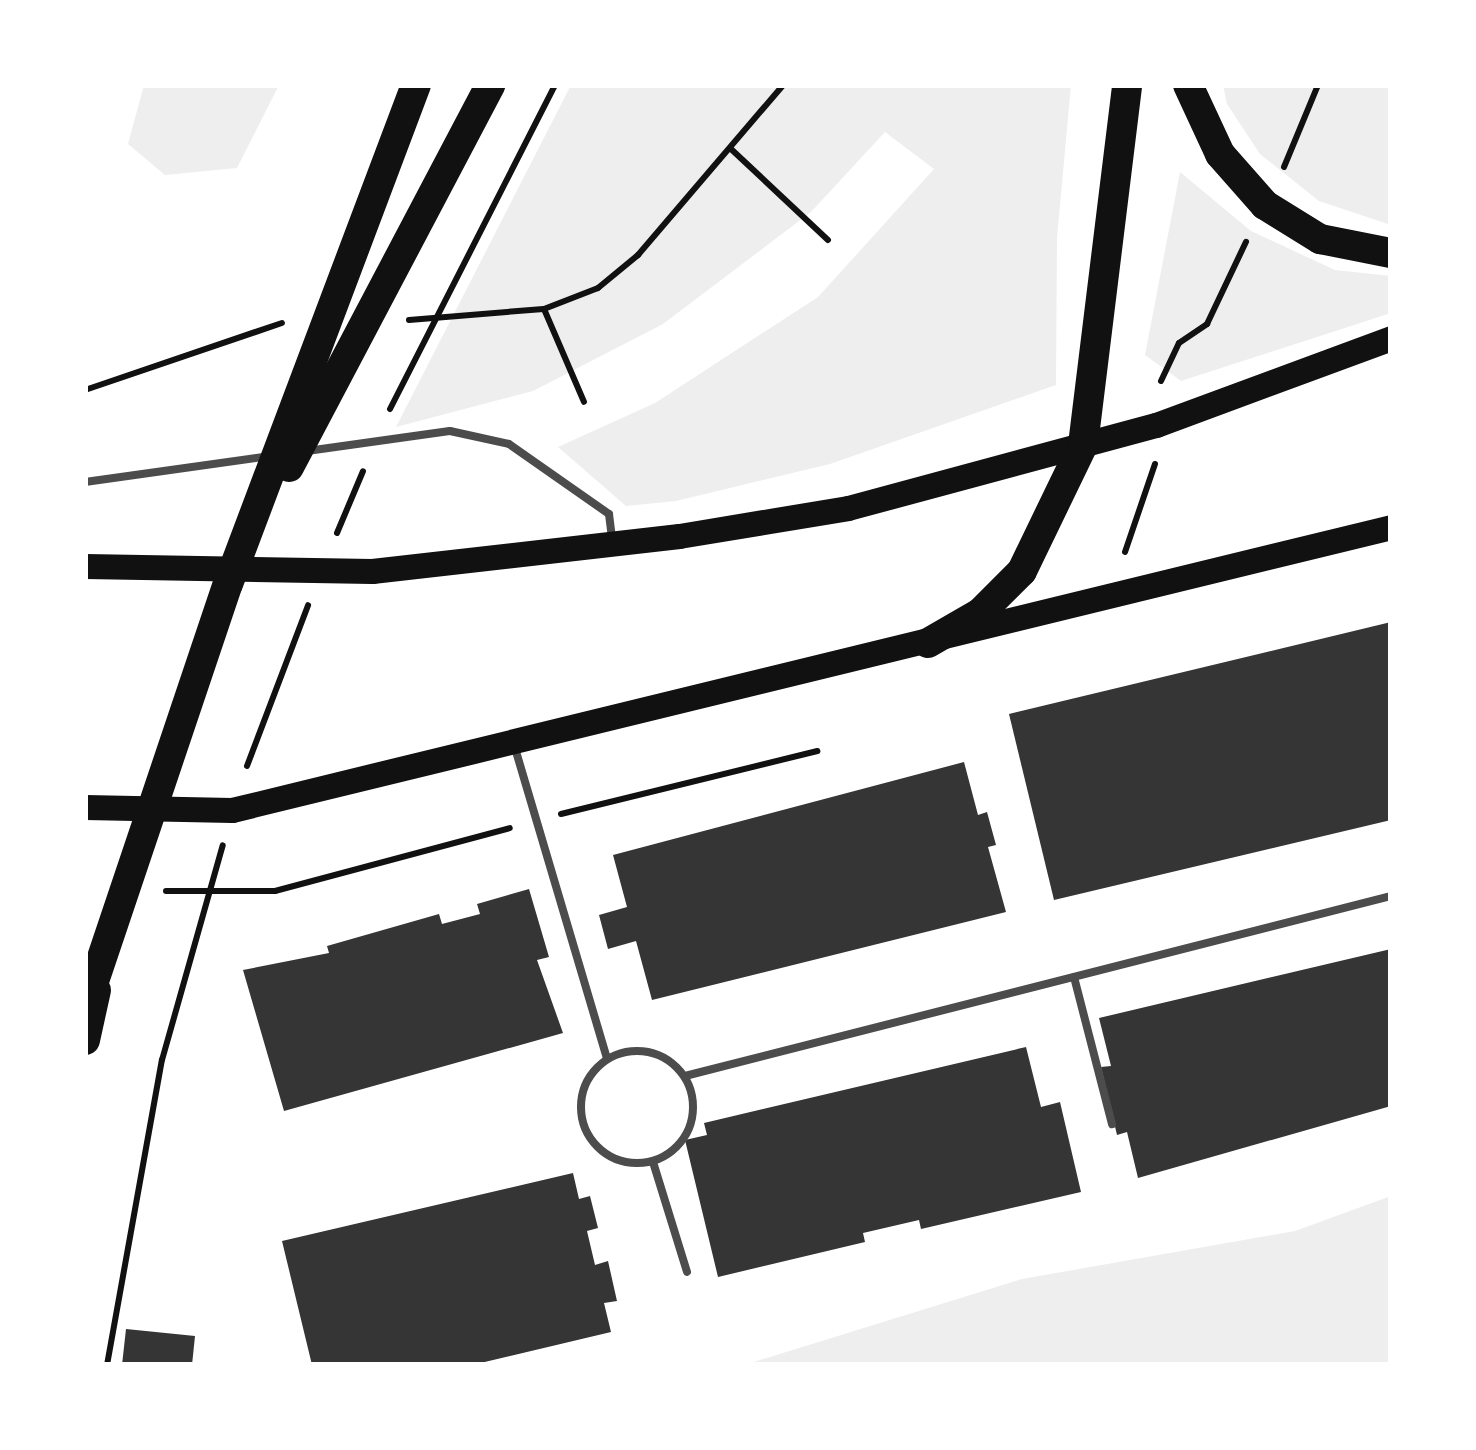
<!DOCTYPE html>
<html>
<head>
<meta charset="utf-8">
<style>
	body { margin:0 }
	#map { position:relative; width:1476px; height:1450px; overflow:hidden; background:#fff; font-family:"PT Sans",sans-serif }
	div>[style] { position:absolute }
	.green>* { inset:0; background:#eee }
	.building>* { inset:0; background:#353535 }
	.path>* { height:6px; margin:-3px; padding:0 3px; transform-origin:3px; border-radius:3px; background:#111 }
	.service>* { height:8px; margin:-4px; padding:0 4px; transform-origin:4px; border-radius:4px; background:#4c4c4c }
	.service>.ring { margin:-4px; padding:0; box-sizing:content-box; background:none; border:8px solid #4c4c4c; border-radius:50% }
	.primary>* { height:25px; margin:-12.5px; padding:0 12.5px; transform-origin:12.5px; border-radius:12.5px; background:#111 }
	.motorway>* { height:30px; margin:-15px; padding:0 15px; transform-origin:15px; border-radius:15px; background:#111 }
	span { translate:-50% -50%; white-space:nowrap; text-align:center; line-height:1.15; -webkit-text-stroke:10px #fff; paint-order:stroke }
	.frame { position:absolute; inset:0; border:88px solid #fff; pointer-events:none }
</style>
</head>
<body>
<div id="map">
	<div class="green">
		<i style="clip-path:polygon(144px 85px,279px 85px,237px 168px,165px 175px,128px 144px)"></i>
		<i style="clip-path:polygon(571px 85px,1071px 85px,1057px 238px,1056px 385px,830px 464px,676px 501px,626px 506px,558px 447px,655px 403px,818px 297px,934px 169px,885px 132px,811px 212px,663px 324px,533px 391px,396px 427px)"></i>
		<i style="clip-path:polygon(1223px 85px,1391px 85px,1391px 225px,1319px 201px,1260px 154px,1227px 104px)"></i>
		<i style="clip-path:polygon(1180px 172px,1251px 231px,1335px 270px,1391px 276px,1391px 313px,1181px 381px,1145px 355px)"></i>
		<i style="clip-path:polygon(1391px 1196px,1391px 1365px,744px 1365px,1022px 1279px,1295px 1231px)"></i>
	</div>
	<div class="building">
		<i style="clip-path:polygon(1391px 622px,1391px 820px,1054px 900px,1009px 714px)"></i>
		<i style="clip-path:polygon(964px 762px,978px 815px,987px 812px,996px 845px,988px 847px,1006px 912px,652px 1000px,636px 941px,608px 949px,599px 915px,627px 907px,613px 855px)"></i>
		<i style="clip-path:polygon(529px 889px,549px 957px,537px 960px,563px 1033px,284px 1111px,243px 970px,329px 953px,327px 946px,439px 914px,442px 924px,480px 914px,477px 904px)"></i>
		<i style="clip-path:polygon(1391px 949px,1391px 1106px,1138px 1178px,1127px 1132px,1117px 1135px,1101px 1067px,1111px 1066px,1099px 1018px)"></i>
		<i style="clip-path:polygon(1026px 1047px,1041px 1107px,1060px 1102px,1081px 1192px,921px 1229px,919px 1220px,863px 1233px,865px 1242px,718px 1277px,685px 1140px,707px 1135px,704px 1123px)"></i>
		<i style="clip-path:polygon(573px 1173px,579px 1199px,590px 1196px,598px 1228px,587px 1231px,595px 1265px,608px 1261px,617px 1301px,604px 1303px,611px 1332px,472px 1365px,312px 1365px,282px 1241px)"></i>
		<i style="clip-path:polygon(126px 1329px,195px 1336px,192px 1365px,122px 1365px)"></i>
	</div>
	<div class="path">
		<i style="left:731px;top:149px;width:133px;rotate:43.2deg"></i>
		<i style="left:1284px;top:167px;width:89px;rotate:-67.5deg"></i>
		<i style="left:544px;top:309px;width:101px;rotate:66.7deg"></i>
		<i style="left:409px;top:320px;width:135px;rotate:-4.7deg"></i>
		<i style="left:544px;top:309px;width:58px;rotate:-21.3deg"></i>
		<i style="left:598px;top:288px;width:52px;rotate:-39.5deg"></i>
		<i style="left:638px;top:255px;width:223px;rotate:-49.5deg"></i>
		<i style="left:1161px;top:381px;width:42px;rotate:-64.7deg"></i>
		<i style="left:1179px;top:343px;width:34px;rotate:-34deg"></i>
		<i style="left:1207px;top:324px;width:91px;rotate:-64.6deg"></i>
		<i style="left:85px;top:390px;width:208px;rotate:-18.8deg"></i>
		<i style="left:390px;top:409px;width:364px;rotate:-63deg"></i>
		<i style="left:337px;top:533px;width:67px;rotate:-67.2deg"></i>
		<i style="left:1125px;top:552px;width:93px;rotate:-71.2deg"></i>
		<i style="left:247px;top:766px;width:172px;rotate:-69.2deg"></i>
		<i style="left:561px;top:814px;width:264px;rotate:-13.8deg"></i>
		<i style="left:166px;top:891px;width:109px"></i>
		<i style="left:275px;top:891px;width:243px;rotate:-15deg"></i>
		<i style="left:107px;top:1365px;width:310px;rotate:-79.8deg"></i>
		<i style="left:162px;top:1060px;width:223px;rotate:-74.2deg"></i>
	</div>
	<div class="service">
		<i style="left:307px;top:451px;width:144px;rotate:-8deg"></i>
		<i style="left:450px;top:431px;width:60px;rotate:12.4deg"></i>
		<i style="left:509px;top:444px;width:122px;rotate:35deg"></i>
		<i style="left:609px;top:514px;width:24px;rotate:83deg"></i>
		<i style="left:85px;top:482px;width:186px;rotate:-8deg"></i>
		<i style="left:515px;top:748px;width:324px;rotate:73.5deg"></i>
		<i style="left:1074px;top:977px;width:152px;rotate:75.5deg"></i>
		<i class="ring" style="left:581px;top:1051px;width:104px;height:104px"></i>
		<i style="left:685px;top:1076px;width:729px;rotate:-14.3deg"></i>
		<i style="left:653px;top:1162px;width:115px;rotate:72.8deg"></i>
	</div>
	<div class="primary">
		<i style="left:85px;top:566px;width:287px;rotate:1deg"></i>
		<i style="left:372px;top:571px;width:309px;rotate:-6.5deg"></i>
		<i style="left:679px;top:536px;width:171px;rotate:-9.4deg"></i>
		<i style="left:848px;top:508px;width:319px;rotate:-15.1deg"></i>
		<i style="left:1156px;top:425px;width:251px;rotate:-20.3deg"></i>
		<i style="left:85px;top:807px;width:147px;rotate:1.2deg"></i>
		<i style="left:232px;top:810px;width:1193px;rotate:-13.72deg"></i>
	</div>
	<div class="motorway">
		<i style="left:1188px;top:85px;width:76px;rotate:65.1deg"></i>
		<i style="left:1220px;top:154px;width:68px;rotate:48.6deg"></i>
		<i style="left:1265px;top:205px;width:65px;rotate:31.7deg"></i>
		<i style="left:1320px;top:239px;width:72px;rotate:11.2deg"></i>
		<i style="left:289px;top:467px;width:432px;rotate:-62.2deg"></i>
		<i style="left:928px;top:643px;width:60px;rotate:-30deg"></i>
		<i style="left:980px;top:613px;width:59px;rotate:-45deg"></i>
		<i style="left:1022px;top:571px;width:140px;rotate:-64.2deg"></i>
		<i style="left:1083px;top:445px;width:363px;rotate:-83deg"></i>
		<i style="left:85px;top:1008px;width:447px;rotate:-71.4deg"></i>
		<i style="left:228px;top:584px;width:533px;rotate:-69.36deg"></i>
		<i style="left:85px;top:1040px;width:51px;rotate:-77.6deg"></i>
	</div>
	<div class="frame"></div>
</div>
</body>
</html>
